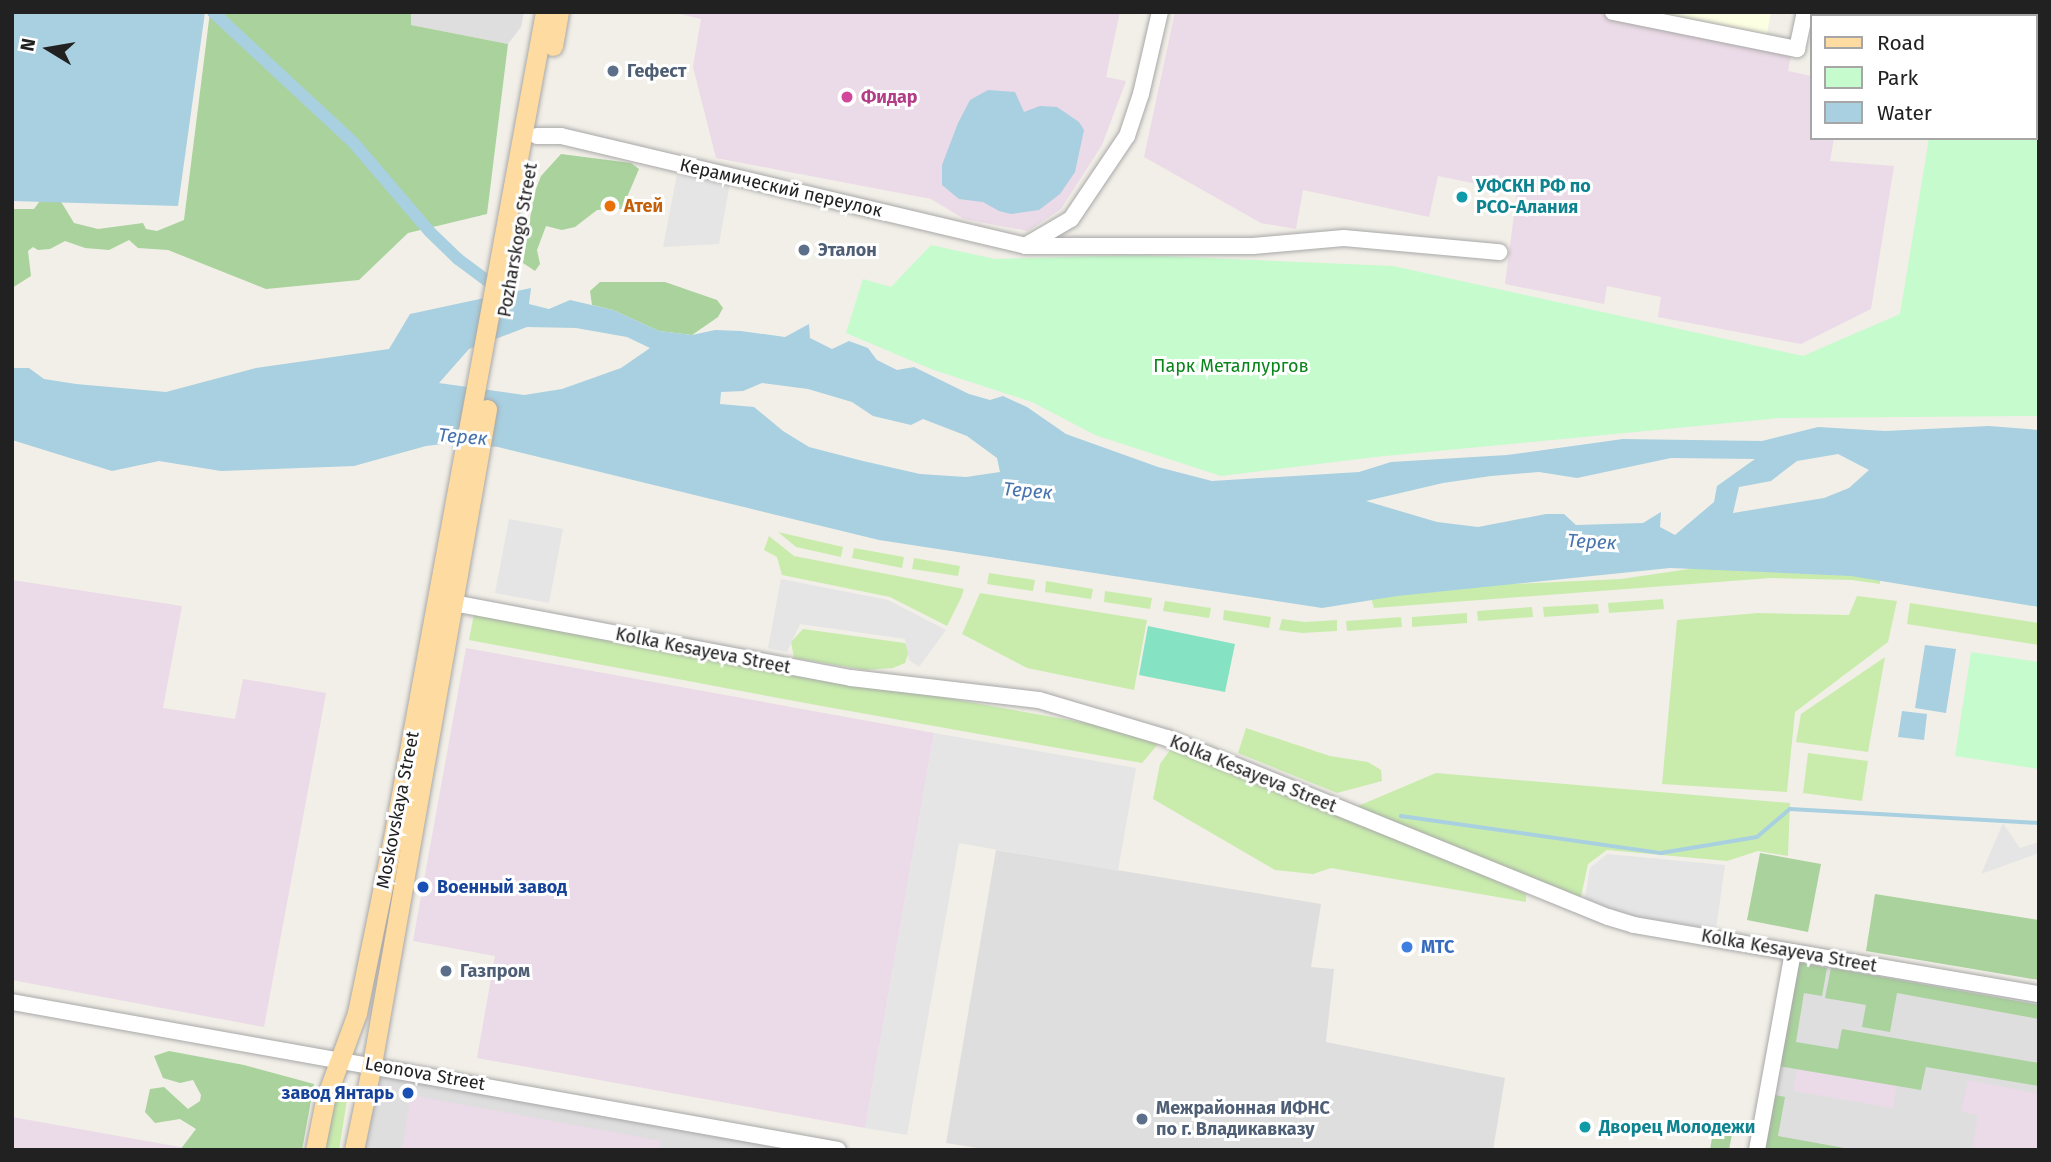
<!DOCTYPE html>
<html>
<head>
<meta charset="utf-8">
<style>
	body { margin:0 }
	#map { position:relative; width:2051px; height:1162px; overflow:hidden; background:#f2efe8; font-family:"Fira Sans",sans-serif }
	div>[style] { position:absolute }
	.residential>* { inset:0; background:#dfdede }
	.industrial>* { inset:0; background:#ebdae7 }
	.education>* { inset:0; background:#fdffe3 }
	.grass>* { inset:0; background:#c9ecad }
	.forest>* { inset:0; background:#a9d29c }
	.park>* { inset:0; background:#c5fbcd }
	.pitch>* { inset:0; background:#85e2c3 }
	.parking>* { inset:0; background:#e5e5e5 }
	.water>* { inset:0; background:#a8d0e0 }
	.stream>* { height:3.5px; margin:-1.75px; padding:0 1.75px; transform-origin:1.75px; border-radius:1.75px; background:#a8d0e0 }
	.canal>* { height:12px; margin:-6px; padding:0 6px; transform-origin:6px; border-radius:6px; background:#a8d0e0 }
	.roads { filter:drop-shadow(0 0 2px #a8a8a8) drop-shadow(0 0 2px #a8a8a8) }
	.minor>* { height:16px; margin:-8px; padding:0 8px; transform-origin:8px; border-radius:8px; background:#fff }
	.major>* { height:19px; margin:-9.5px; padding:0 9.5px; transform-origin:9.5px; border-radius:9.5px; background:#fedba0 }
	.dots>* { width:19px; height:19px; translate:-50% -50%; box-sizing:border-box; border:4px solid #fff; border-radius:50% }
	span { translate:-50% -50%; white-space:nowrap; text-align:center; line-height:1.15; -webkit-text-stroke:6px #fff; paint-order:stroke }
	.service-label { font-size:18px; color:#4e5e75; font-weight:700 }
	.left { translate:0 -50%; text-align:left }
	.hotel-label { font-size:18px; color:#b23c85; font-weight:700 }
	.culture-label { font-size:18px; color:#0d838f; font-weight:700 }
	.street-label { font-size:18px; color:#212121 }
	.food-label { font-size:18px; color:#c56008; font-weight:700 }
	.park-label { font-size:18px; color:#09851a }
	.transit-label { font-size:18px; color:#164399; font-weight:700 }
	.right { translate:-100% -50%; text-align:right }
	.shop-label { font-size:18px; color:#366cbe; font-weight:700 }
	.water-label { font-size:19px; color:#4774ad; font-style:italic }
	.frame { position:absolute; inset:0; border:14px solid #212121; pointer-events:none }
	.legend { position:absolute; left:1810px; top:14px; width:228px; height:126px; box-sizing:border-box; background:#fff; border:2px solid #a6a6a6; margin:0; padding:9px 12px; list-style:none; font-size:21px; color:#212121 }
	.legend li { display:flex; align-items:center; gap:14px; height:35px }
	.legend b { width:35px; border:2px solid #a6a6a6 }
	.north { position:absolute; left:14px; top:14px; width:70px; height:70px; -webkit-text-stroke:5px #fff; paint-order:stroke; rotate:281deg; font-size:19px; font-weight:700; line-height:28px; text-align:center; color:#212121 }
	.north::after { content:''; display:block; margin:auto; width:24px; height:32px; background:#212121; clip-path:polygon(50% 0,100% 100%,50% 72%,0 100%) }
</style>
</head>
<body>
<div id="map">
	<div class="residential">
		<i style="clip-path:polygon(411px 12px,524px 12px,521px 27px,508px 44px,411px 25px)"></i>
		<i style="clip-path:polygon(996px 850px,1321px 904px,1311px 967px,1334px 969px,1326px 1042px,1505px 1078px,1493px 1150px,990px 1150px,946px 1143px)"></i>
		<i style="clip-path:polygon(1797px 959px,2039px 1000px,2039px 1150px,1763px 1150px)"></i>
		<i style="clip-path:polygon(372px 1064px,838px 1150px,354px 1150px)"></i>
	</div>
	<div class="industrial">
		<i style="clip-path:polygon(672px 12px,1120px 12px,1106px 77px,1126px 81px,1102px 145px,1061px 209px,1028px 231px,964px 219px,931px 199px,716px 158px,693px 67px,701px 19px)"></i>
		<i style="clip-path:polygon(1175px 12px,1645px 12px,1791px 55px,1788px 71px,1811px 76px,1811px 138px,1834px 138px,1830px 161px,1894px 166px,1871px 309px,1801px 344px,1658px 317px,1661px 297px,1607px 286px,1604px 304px,1505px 284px,1517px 192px,1438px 176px,1429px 217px,1303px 190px,1296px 229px,1261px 223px,1144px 157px)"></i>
		<i style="clip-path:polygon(12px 580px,182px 606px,163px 708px,235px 719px,243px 679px,326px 693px,264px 1027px,12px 980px)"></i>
		<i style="clip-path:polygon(466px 648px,934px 733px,865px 1128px,477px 1058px,495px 956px,413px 941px)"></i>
		<i style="clip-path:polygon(1799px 1058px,1898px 1076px,1893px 1108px,1793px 1091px)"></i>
		<i style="clip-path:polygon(1968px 1080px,2039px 1094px,2039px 1150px,1972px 1150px,1978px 1115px,1961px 1112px)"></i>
		<i style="clip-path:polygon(411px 1095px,661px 1141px,659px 1150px,402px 1150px)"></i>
		<i style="clip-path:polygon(12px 1117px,180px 1147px,197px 1150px,12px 1150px)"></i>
	</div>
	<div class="education">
		<i style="clip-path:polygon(1645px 12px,1771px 12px,1766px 39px)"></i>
	</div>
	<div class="grass">
		<i style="clip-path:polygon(778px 532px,843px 547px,841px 557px,796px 547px)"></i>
		<i style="clip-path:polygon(769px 536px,794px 556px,964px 589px,961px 598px,947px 626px,890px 597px,782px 575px,777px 557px,764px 550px)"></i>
		<i style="clip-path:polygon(854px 548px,904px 557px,902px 568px,852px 558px)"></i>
		<i style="clip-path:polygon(914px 558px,960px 566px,958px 576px,912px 569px)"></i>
		<i style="clip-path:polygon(1709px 566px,1880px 570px,1880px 584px,1852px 580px,1771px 578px,1374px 608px,1371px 598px,1381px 590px,1621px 579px)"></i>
		<i style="clip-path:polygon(989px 573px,1035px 580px,1033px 591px,987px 584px)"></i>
		<i style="clip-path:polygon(1046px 581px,1093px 589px,1091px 599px,1045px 592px)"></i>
		<i style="clip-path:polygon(1105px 591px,1152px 598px,1150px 609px,1104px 602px)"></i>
		<i style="clip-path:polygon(980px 593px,1147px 620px,1134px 690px,1027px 668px,962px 634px)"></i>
		<i style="clip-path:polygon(1857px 596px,1897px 601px,1888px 642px,1795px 712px,1787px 792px,1662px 784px,1677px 620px,1758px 613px,1849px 615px)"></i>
		<i style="clip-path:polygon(1663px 599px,1664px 609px,1609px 613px,1608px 603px)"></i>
		<i style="clip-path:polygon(1165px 601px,1211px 608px,1209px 618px,1163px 611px)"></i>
		<i style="clip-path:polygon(1910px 603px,2039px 623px,2039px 645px,1907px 624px)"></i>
		<i style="clip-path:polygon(1598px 604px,1599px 613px,1544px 617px,1543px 607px)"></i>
		<i style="clip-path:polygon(1532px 607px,1533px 617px,1478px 621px,1477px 611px)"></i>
		<i style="clip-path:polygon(1224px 610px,1271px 617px,1269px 628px,1223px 620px)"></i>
		<i style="clip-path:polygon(1467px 613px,1467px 623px,1412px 627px,1412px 617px)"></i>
		<i style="clip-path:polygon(474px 614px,919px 693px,1164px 737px,1142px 763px,816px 705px,469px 640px)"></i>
		<i style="clip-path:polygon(1401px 617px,1402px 627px,1347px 631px,1346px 621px)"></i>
		<i style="clip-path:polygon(1282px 619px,1305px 622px,1337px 620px,1337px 631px,1302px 633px,1279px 630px)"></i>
		<i style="clip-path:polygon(803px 629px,905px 643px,909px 651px,905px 663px,893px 668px,865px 670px,794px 658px,791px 642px)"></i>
		<i style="clip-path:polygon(1885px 657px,1868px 752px,1796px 742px,1801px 714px)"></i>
		<i style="clip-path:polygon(1246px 728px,1330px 756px,1368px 762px,1381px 770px,1382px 781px,1337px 793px,1238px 753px)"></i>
		<i style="clip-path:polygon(1175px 743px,1526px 894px,1526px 902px,1331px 868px,1313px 874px,1275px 870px,1153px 799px,1160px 764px)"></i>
		<i style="clip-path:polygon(1808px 753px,1868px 761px,1862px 801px,1803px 793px)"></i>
		<i style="clip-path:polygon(1436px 773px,1790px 803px,1788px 856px,1758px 851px,1727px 861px,1607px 850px,1588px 864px,1579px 906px,1419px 836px,1358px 806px)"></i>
		<i style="clip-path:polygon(332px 1098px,347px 1100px,339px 1150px,323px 1150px)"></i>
	</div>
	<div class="forest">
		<i style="clip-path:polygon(210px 12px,411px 12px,411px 25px,508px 44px,487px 214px,408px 233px,359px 280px,266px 289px,168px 250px,138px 248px,129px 240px,109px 250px,85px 248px,65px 241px,50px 249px,38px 250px,33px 247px,28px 251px,31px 276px,12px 288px,12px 209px,34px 209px,42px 198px,60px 200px,74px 223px,98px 229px,143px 223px,146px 229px,157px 231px,184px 220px)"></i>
		<i style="clip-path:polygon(561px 154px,631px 163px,639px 169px,622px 209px,597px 210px,575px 227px,562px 230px,546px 226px,537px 250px,540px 264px,535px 271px,523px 263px,534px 194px,541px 176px)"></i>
		<i style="clip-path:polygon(600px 282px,665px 282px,717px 300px,723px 308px,718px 317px,692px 335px,659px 331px,613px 310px,592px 305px,590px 291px)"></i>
		<i style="clip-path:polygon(1760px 853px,1821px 864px,1808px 932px,1747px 920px)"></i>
		<i style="clip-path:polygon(1875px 894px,2039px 920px,2039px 980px,1866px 951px)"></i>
		<i style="clip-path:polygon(1796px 962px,1827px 968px,1822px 996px,1804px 993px,1796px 1042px,1838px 1049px,1842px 1029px,2039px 1063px,2039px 1086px,1926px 1067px,1921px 1090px,1778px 1066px)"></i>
		<i style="clip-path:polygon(1831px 968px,2039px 1005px,2039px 1019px,1897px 993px,1890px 1032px,1862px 1027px,1866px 1005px,1825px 998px)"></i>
		<i style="clip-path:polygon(169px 1051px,244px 1065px,314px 1084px,302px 1150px,180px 1150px,196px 1129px,180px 1119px,155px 1123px,145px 1112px,150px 1089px,164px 1087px,188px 1109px,200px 1101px,201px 1095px,193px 1080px,180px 1083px,163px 1078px,154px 1056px)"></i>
		<i style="clip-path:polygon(1771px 1094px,1785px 1097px,1778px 1136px,1855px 1150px,1760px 1150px)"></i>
		<i style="clip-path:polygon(1715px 1120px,1734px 1123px,1729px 1150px,1710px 1150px)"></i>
	</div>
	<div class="park">
		<i style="clip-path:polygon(1949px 12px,2039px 12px,2039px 416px,1780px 418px,1375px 457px,1221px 476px,1095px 435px,1032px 402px,931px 369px,846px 333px,863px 279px,891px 287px,931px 245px,995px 259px,1137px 255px,1393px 266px,1803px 356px,1900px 314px,1929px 138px,2035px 138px,2035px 16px,1948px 16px)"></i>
		<i style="clip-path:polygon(1971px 652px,2039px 662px,2039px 769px,1955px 756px)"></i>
	</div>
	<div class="pitch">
		<i style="clip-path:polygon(1148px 626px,1235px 644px,1225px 692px,1139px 675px)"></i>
	</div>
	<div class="parking">
		<i style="clip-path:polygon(677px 174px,730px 183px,719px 244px,663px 247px)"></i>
		<i style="clip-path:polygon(509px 519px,563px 529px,549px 603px,495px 593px)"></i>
		<i style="clip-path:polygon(781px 579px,888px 600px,946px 630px,919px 667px,909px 660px,905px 639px,800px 624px,787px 652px,768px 648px)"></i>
		<i style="clip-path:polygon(934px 733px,1136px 768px,1118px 871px,959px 843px,907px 1135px,865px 1128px)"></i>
		<i style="clip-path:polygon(2003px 823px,2020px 848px,2039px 842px,2039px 853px,1981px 874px)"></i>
		<i style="clip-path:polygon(1607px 854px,1725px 865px,1716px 929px,1583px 909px,1590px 868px)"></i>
	</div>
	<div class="water">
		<i style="clip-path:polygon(12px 12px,205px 12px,178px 206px,12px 201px)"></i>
		<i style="clip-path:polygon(988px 90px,1015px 92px,1024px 112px,1040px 106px,1057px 107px,1079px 122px,1084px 130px,1075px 172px,1060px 194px,1039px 210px,1011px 214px,999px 211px,983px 202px,959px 199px,942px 185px,942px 165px,958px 123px,970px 100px)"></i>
		<i style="clip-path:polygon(evenodd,531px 288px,529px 304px,549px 309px,570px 300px,613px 310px,659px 331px,692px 335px,715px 330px,741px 331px,785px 337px,809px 324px,810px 338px,832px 349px,849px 341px,868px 348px,877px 360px,897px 370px,914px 367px,969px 394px,990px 400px,1003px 396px,1027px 407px,1066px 434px,1158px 467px,1212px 481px,1359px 472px,1391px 462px,1507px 455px,1623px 439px,1762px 441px,1818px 427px,1885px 431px,1989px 426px,2039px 430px,2039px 607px,1851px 576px,1670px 568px,1397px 596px,1322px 608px,879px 540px,498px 447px,452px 443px,426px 446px,354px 466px,221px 471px,159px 461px,112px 471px,12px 440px,12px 368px,29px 368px,44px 379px,76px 384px,166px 392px,256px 368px,389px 349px,410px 314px,531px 288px,527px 327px,576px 328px,627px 337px,650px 348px,621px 368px,562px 389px,524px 395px,439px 383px,469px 349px,527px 327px,531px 288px,762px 383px,808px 389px,852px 402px,873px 416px,911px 425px,923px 419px,967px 436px,997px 458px,1000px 472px,966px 477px,920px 474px,863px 461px,809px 447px,783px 431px,754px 407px,720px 404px,721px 392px,743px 391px,762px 383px,531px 288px,1838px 454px,1869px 470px,1849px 488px,1824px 498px,1733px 513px,1739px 487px,1771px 481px,1797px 461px,1838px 454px,531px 288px,1671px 458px,1755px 459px,1717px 486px,1714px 502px,1675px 535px,1660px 527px,1661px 512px,1643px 523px,1576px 525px,1564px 514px,1546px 514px,1478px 527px,1437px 522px,1366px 501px,1443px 483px,1491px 476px,1539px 472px,1577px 478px,1671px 458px)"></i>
		<i style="clip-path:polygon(1925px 645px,1956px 649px,1946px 713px,1915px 708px)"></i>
		<i style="clip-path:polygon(1902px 711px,1927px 714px,1924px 740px,1898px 737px)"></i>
	</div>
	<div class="stream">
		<i style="left:1401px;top:816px;width:263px;rotate:8.1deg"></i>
		<i style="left:1661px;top:853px;width:97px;rotate:-9.5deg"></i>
		<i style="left:1757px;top:837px;width:43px;rotate:-40.3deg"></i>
		<i style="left:1790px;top:809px;width:249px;rotate:3.2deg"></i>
	</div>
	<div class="canal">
		<i style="left:213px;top:12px;width:191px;rotate:42.9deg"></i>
		<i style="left:353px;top:142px;width:118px;rotate:49.5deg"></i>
		<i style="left:430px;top:232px;width:39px;rotate:44deg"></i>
		<i style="left:458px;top:259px;width:74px;rotate:36.7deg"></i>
	</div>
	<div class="roads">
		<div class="minor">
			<i style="left:1613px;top:12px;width:188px;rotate:11.4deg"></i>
			<i style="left:1797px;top:49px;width:38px;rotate:-78deg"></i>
			<i style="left:537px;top:136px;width:24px"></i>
			<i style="left:561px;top:136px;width:477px;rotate:13.3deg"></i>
			<i style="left:1025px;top:246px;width:53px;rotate:-30.4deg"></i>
			<i style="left:1071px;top:219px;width:100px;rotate:-56deg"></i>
			<i style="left:1127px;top:136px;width:44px;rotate:-71.6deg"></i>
			<i style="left:1141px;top:94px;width:84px;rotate:-77deg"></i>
			<i style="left:1027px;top:246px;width:226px"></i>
			<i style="left:1253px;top:246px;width:91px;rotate:-5deg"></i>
			<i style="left:1344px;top:238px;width:156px;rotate:5.2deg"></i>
			<i style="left:454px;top:603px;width:404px;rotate:10.7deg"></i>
			<i style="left:851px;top:678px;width:189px;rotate:6.7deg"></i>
			<i style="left:1039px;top:700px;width:134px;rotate:16.5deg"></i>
			<i style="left:1167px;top:738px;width:476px;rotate:22.1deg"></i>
			<i style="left:1608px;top:917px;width:27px;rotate:17deg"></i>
			<i style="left:1634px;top:925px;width:411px;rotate:9.7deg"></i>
			<i style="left:12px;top:1002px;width:839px;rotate:10.16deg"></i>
			<i style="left:1757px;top:1150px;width:201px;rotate:-79.7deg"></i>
		</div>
		<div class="major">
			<i style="left:553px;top:46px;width:35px;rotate:-80deg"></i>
			<i style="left:315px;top:1150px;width:51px;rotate:-78.7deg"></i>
			<i style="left:325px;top:1100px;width:93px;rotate:-69.8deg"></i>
			<i style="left:357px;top:1013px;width:174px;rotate:-78.4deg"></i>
			<i style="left:392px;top:843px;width:845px;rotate:-79.57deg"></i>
			<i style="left:354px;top:1150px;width:88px;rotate:-78.2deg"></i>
			<i style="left:372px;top:1064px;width:665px;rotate:-80.04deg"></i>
		</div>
	</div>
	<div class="dots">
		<i style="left:613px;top:71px;background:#5c6f8a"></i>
		<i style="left:847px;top:97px;background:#d1479c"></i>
		<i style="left:1462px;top:197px;background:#0f9aa8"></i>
		<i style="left:610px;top:206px;background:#e8710a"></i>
		<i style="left:804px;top:250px;background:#5c6f8a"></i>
		<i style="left:423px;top:887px;background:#1a4fb4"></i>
		<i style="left:1407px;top:947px;background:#3f7fe0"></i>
		<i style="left:446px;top:971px;background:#5c6f8a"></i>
		<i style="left:408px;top:1093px;background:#1a4fb4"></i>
		<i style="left:1142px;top:1119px;background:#5c6f8a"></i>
		<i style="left:1585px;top:1127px;background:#0f9aa8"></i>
	</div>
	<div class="service-label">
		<span class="left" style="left:627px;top:71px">Гефест</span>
		<span class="left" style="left:818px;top:250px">Эталон</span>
		<span class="left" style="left:460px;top:971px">Газпром</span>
		<span class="left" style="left:1156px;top:1119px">Межрайонная ИФНС<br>по г. Владикавказу</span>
	</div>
	<div class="hotel-label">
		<span class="left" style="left:861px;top:97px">Фидар</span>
	</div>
	<div class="culture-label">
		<span class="left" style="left:1476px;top:197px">УФСКН РФ по<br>РСО-Алания</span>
		<span class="left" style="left:1599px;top:1127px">Дворец Молодежи</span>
	</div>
	<div class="street-label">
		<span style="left:781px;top:188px;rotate:13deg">Керамический переулок</span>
		<span style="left:518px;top:240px;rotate:-80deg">Pozharskogo Street</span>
		<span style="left:703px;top:651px;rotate:11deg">Kolka Kesayeva Street</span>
		<span style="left:1253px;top:774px;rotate:22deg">Kolka Kesayeva Street</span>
		<span style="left:398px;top:810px;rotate:-79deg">Moskovskaya Street</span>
		<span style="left:1789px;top:951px;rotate:10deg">Kolka Kesayeva Street</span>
		<span style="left:425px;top:1074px;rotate:10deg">Leonova Street</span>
	</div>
	<div class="food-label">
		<span class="left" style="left:624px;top:206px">Атей</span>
	</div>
	<div class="park-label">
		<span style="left:1231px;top:366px">Парк Металлургов</span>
	</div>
	<div class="transit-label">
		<span class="left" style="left:437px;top:887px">Военный завод</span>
		<span class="right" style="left:394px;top:1093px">завод Янтарь</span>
	</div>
	<div class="shop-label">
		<span class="left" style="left:1421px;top:947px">МТС</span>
	</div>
	<div class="water-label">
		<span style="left:463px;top:437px;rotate:5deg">Терек</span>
		<span style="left:1028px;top:491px;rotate:5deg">Терек</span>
		<span style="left:1592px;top:542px;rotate:3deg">Терек</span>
	</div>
	<div class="frame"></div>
	<ul class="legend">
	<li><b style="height:9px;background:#fedba0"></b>Road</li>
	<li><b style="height:19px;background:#c5fbcd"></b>Park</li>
	<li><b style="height:19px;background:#a8d0e0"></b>Water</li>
	</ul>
	<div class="north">N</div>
</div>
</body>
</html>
